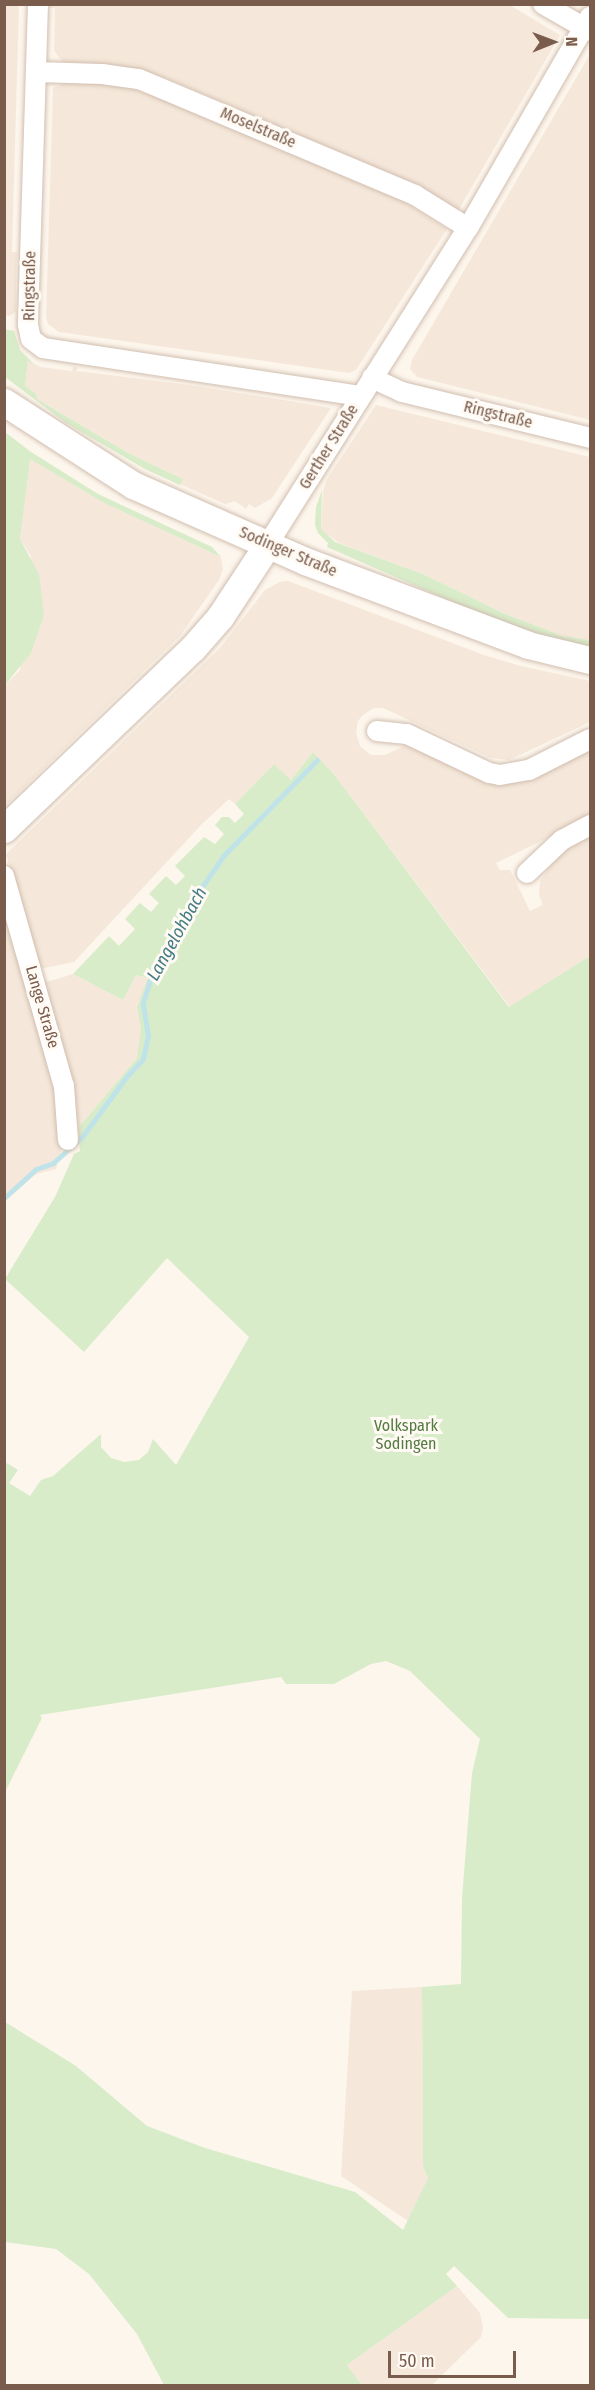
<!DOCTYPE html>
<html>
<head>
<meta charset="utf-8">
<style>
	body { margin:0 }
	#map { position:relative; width:595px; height:2390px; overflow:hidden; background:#fdf6ec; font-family:"Fira Sans Condensed",sans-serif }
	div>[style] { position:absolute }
	.residential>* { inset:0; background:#f5e8da }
	.green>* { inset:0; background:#d8ecc9 }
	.stream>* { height:5px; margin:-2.5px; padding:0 2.5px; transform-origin:2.5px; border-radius:2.5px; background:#bfe3e8 }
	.roads { filter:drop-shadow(0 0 2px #d1beb0) drop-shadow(0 0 2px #d1beb0) }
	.street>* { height:20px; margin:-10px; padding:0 10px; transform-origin:10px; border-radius:10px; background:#fff }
	.secondary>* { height:27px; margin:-13.5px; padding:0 13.5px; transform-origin:13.5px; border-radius:13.5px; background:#fff }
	span { translate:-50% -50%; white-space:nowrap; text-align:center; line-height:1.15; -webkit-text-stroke:6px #fffaf3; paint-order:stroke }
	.street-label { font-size:16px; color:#7a5c4d }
	.park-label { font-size:16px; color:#537a41 }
	.water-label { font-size:18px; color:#437c86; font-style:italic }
	.frame { position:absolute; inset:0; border:6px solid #7a5c4d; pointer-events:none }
	.north { position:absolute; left:523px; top:12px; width:60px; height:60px; -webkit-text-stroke:4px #fffaf3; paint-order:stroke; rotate:89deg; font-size:16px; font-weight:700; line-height:24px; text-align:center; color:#7a5c4d }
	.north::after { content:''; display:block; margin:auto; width:21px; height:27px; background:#7a5c4d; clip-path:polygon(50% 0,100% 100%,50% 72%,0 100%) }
	.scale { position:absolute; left:388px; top:2351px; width:128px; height:27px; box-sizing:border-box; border:3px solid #7a5c4d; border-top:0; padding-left:8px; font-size:18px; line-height:21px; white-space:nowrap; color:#7a5c4d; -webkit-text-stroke:4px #fffaf3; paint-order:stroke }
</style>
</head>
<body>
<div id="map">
	<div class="residential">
		<i style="clip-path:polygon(51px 4px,508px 4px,560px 35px,458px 211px,413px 183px,166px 78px,112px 65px,63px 62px,54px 51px,55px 8px,50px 8px)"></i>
		<i style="clip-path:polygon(4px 5px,19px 5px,12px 252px,17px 252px,16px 283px,16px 311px,10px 316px,4px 315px)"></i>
		<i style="clip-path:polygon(590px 54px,590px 420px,417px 377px,410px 369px,412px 360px)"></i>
		<i style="clip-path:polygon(64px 83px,100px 83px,131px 88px,159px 98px,403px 201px,447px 229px,356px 370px,349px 373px,59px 332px,48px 324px,46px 317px,53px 88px)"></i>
		<i style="clip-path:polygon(28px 361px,41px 367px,72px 371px,73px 367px,77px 367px,77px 371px,197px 386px,331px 408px,272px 498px,255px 508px,249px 504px,246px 509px,235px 501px,225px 504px,180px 484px,183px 479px,130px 454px,37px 399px,25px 386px)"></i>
		<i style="clip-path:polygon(376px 405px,590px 457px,590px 640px,563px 636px,503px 613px,423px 574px,339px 543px,321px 530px,323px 491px,327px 479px)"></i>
		<i style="clip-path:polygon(29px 458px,106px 504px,221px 557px,223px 570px,219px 580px,180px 636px,5px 806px,5px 685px,20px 670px,31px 556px,20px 539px)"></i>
		<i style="clip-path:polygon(288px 581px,484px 655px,521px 666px,590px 681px,590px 722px,509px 760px,491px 758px,383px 708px,374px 708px,363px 715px,358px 721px,356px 733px,360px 746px,371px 755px,385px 755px,404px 746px,414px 746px,478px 776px,590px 746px,590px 817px,496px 863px,500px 870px,510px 870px,530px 911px,543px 905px,539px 895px,540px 881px,566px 846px,590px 834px,590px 956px,510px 1007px,333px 773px,313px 752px,291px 780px,274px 764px,235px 804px,229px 799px,202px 824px,74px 962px,39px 969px,6px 854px,220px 648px,265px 590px,280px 582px)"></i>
		<i style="clip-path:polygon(4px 904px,63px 1123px,62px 1148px,56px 1169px,36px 1174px,5px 1201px)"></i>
		<i style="clip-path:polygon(73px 974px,123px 1000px,136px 975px,149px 978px,137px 1007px,142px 1029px,137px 1058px,78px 1128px,72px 1085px,43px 983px)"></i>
		<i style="clip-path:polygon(422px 1987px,423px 2166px,428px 2178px,408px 2221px,341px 2176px,352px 1991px)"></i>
		<i style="clip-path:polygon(457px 2286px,480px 2313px,483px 2328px,481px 2337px,432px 2385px,362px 2385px,347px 2365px)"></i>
	</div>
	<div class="green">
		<i style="clip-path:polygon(4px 329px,14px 331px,20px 350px,35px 365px,28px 361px,25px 386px,36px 394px,37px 399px,130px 454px,183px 479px,180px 485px,145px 469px,66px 423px,5px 377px)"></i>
		<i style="clip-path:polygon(5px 432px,31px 452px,98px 494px,212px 547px,221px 557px,106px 504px,30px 459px,20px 539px,39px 574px,44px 615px,31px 653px,5px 685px)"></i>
		<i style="clip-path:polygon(322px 490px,321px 529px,335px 542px,423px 574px,503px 613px,563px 636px,590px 640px,590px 648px,550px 640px,496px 621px,327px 547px,328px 543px,318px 533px,315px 525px,316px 507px)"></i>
		<i style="clip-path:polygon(313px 752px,333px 773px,509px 1007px,590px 956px,590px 2319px,508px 2318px,454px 2266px,446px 2274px,457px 2286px,347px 2365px,362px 2385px,164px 2385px,137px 2334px,89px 2274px,56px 2249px,5px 2242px,5px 2022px,76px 2066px,147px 2126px,205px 2148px,355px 2192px,403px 2230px,428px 2178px,423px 2166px,422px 1987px,461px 1984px,462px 1898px,472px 1773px,480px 1739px,410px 1671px,386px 1661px,371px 1664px,334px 1684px,286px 1684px,281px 1677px,40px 1715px,42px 1718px,5px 1792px,5px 1467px,7px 1463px,18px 1470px,9px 1483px,30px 1496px,41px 1480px,53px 1476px,101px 1434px,101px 1447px,111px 1458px,124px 1462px,139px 1460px,148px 1452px,153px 1439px,176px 1465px,249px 1337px,167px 1258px,84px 1352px,5px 1279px,55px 1197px,74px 1154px,80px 1151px,78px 1128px,137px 1058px,141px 1029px,137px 1007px,148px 978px,136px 975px,123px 1000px,73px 974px,109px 936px,119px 946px,135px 929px,125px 919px,140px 903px,151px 912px,159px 903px,149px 894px,166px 876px,176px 885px,185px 876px,175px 866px,204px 837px,215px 844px,224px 834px,215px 825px,222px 817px,229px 817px,235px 823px,244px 814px,235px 804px,274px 764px,291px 780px)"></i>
	</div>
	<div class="stream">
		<i style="left:4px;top:1198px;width:43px;rotate:-42.2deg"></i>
		<i style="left:36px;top:1169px;width:18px;rotate:-19deg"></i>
		<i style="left:53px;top:1163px;width:39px;rotate:-42deg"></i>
		<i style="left:82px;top:1137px;width:76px;rotate:-53.6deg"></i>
		<i style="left:127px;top:1076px;width:23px;rotate:-47deg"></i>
		<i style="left:143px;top:1059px;width:24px;rotate:-78deg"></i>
		<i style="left:148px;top:1036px;width:33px;rotate:-99deg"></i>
		<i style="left:143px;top:1003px;width:28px;rotate:-73deg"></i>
		<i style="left:151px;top:976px;width:75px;rotate:-62.1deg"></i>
		<i style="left:186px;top:910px;width:67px;rotate:-55.4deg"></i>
		<i style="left:224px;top:855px;width:133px;rotate:-45.6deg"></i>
	</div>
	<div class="roads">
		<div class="street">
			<i style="left:38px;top:4px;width:321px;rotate:91.8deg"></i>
			<i style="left:28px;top:325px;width:14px;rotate:78deg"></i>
			<i style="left:31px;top:339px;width:15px;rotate:37deg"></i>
			<i style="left:43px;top:348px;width:322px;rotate:8.6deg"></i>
			<i style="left:543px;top:4px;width:54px;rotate:29.9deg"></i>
			<i style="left:36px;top:72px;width:66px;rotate:1.7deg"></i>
			<i style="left:102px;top:74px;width:37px;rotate:8deg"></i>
			<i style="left:139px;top:79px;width:299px;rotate:22.8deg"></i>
			<i style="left:415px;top:195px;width:62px;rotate:31.9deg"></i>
			<i style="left:372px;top:378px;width:33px;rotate:25deg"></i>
			<i style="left:402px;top:392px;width:194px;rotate:13.7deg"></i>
			<i style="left:268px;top:544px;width:374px;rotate:-57.7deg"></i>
			<i style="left:468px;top:228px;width:244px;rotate:-60deg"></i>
			<i style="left:377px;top:731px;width:30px;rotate:6deg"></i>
			<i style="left:407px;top:734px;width:91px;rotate:25.4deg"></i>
			<i style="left:489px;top:773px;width:11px;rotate:10deg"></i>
			<i style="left:500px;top:775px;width:29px;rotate:-10deg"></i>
			<i style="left:529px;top:770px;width:68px;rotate:-26.9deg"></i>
			<i style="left:527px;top:873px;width:48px;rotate:-43.3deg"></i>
			<i style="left:562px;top:840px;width:32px;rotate:-28deg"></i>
			<i style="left:4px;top:876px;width:218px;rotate:74.1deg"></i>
			<i style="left:64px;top:1086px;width:54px;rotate:85.8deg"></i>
		</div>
		<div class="secondary">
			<i style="left:4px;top:402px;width:153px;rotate:32.8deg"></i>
			<i style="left:133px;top:485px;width:188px;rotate:23.8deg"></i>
			<i style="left:305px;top:561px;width:238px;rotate:20.6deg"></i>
			<i style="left:528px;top:645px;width:64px;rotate:13.6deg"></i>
			<i style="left:4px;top:829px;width:260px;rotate:-43.8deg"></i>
			<i style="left:192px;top:649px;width:43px;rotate:-48.8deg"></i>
			<i style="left:220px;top:617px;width:87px;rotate:-56.7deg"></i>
		</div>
	</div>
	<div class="street-label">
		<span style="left:258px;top:128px;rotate:23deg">Moselstraße</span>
		<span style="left:30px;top:286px;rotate:-89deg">Ringstraße</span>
		<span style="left:498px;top:415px;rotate:14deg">Ringstraße</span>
		<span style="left:329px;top:447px;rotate:-58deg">Gerther Straße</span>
		<span style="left:288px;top:552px;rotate:23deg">Sodinger Straße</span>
		<span style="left:42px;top:1007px;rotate:74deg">Lange Straße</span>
	</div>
	<div class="park-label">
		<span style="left:406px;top:1435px">Volkspark<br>Sodingen</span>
	</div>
	<div class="water-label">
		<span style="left:177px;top:934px;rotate:-61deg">Langelohbach</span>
	</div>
	<div class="frame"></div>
	<div class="north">N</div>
	<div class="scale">50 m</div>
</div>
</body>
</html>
